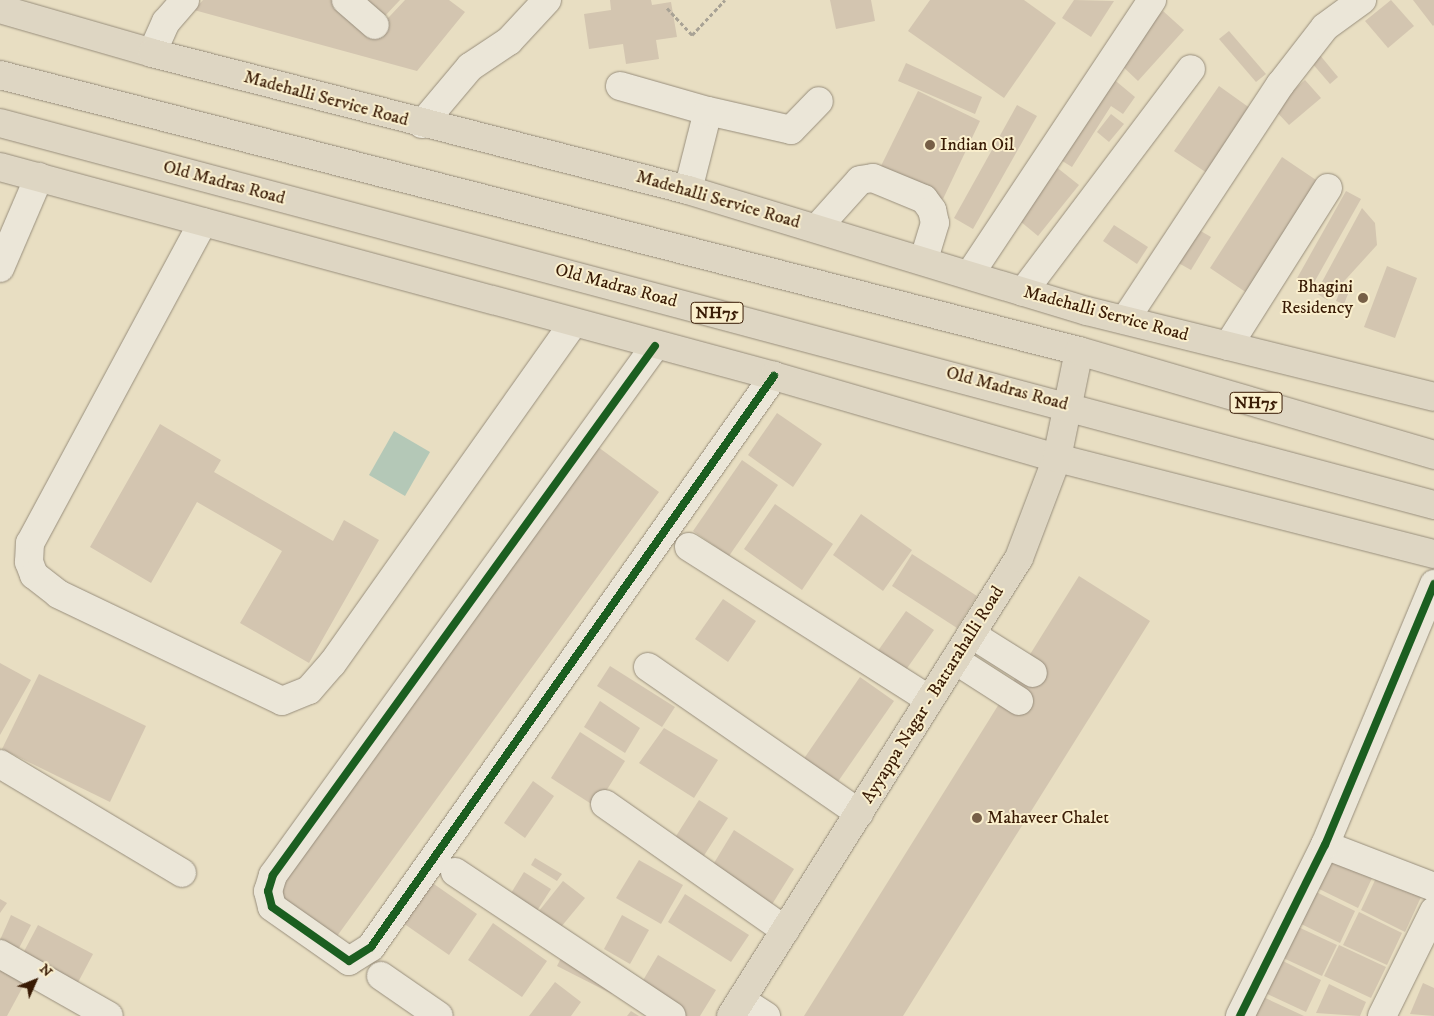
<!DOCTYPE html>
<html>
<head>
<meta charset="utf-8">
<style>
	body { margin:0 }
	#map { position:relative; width:1434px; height:1016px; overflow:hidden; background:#e8dec2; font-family:"IM FELL DW Pica",serif }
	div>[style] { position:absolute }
	.water>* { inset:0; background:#b4c8b7 }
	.building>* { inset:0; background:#d3c5b0 }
	.path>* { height:3px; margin-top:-1.5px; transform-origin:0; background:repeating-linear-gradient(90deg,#a8a295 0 4px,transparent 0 6.5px) }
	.roads { filter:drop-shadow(0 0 1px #988e7c) drop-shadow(0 0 1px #988e7c) }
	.minor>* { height:28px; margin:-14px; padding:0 14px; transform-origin:14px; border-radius:14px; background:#ebe6d8 }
	.major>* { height:28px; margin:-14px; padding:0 14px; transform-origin:14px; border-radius:14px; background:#ded6c3 }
	.highway>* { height:28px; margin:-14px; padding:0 14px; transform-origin:14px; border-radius:14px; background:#ded6c3 }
	.cycleway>* { height:8px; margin:-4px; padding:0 4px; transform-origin:4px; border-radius:4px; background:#1b5e20 }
	.dots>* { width:14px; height:14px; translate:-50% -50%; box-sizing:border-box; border:2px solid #faefcd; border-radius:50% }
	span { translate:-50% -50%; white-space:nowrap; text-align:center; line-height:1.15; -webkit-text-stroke:4px #faefcd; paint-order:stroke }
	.shield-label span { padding:1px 4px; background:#faefcd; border:1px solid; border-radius:4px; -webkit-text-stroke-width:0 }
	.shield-label { font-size:16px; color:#391b05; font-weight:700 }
	.street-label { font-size:18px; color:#391b05 }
	.poi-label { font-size:18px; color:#391b05 }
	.left { translate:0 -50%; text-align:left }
	.right { translate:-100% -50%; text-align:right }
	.north { position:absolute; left:10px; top:956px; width:50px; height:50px; -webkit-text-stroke:4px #faefcd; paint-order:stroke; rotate:46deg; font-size:14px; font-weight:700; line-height:20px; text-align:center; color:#391b05 }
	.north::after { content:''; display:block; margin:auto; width:18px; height:22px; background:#391b05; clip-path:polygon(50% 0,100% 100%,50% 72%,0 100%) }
</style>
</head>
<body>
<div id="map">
	<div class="water">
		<i style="clip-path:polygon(394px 431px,430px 452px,405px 496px,369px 475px)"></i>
	</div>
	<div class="building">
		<i style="clip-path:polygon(203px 0,335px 0,374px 33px,405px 0,449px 0,465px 12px,417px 71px,194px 10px)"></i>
		<i style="clip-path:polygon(364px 0,400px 0,383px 18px)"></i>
		<i style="clip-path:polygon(610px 0,651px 0,652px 5px,671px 2px,677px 37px,656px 40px,659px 59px,626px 64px,623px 44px,589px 49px,584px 14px,611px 10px)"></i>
		<i style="clip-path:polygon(830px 0,871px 0,875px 21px,836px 29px)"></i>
		<i style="clip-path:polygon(930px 0,1024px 0,1056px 23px,1004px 98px,908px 31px)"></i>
		<i style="clip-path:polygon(1074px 0,1114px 1px,1091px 37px,1062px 18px)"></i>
		<i style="clip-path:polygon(1391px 0,1414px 26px,1388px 48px,1365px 21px)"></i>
		<i style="clip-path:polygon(1413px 0,1434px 0,1434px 25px,1433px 26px)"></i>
		<i style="clip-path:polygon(1163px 11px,1184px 30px,1138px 81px,1117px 61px)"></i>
		<i style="clip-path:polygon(1229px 31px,1266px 74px,1256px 82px,1219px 39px)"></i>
		<i style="clip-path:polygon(1319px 54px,1338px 77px,1330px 84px,1311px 62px)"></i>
		<i style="clip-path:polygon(906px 63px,982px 97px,975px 114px,898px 81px)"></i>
		<i style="clip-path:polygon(1111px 77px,1135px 97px,1123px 114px,1111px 106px,1072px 167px,1059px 159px)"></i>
		<i style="clip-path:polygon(1305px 80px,1321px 98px,1289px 125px,1273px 108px)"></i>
		<i style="clip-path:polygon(1219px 86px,1254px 111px,1210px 175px,1174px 151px)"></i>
		<i style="clip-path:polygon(918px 91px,980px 121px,943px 199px,880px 168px)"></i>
		<i style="clip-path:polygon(1017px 105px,1037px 116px,973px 229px,954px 218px)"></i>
		<i style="clip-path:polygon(1111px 114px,1124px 124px,1109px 142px,1097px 132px)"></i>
		<i style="clip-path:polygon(1282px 157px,1319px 182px,1247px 293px,1210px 268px)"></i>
		<i style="clip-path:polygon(1055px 166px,1079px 185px,1038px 236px,1015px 217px)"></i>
		<i style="clip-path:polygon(1346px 191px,1361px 199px,1311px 288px,1296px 280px)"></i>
		<i style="clip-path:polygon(1362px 208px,1375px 223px,1377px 245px,1327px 300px,1316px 293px)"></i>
		<i style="clip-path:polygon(1114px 225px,1148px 247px,1137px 264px,1103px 241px)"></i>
		<i style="clip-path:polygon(1192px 226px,1211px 237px,1191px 270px,1173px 260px)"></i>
		<i style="clip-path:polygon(1387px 266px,1417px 278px,1395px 338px,1364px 327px)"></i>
		<i style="clip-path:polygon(1340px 291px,1348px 294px,1344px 304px,1336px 301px)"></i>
		<i style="clip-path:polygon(777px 413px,822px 444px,793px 487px,748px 455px)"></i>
		<i style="clip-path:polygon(160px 424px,221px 460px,214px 472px,333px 541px,344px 520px,379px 540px,309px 663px,240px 623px,282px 551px,197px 502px,151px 583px,90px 547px)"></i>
		<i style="clip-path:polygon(594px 444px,659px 492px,327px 950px,261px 902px)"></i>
		<i style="clip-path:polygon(742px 460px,778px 485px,729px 556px,693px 531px)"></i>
		<i style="clip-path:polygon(775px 504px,833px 544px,802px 590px,744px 549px)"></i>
		<i style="clip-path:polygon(861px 514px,912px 550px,883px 591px,833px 555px)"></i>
		<i style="clip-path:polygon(912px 554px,977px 596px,957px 628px,892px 586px)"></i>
		<i style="clip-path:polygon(1079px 576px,1150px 621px,903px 1016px,804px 1016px)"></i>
		<i style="clip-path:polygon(723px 599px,756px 621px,728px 662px,695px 639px)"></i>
		<i style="clip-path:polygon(906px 611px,934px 630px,903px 674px,875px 655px)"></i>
		<i style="clip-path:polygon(0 663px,31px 680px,0 735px)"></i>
		<i style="clip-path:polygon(610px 666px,675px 707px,662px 727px,597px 686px)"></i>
		<i style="clip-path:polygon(39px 674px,146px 726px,110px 802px,2px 749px)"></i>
		<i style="clip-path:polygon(860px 677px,894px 701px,837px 783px,803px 760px)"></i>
		<i style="clip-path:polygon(600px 701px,640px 728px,625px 753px,584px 727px)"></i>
		<i style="clip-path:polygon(664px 728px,718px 760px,694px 798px,639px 763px)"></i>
		<i style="clip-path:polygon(580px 732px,625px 761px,596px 807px,551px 778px)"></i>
		<i style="clip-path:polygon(533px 781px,554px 796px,525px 838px,504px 823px)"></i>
		<i style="clip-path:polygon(699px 800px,728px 818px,698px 865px,669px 847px)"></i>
		<i style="clip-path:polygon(734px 830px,794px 869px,771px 906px,711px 868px)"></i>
		<i style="clip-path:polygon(1328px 855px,1373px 876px,1358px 908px,1313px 886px)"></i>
		<i style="clip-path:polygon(535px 858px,562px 874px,557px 881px,531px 865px)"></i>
		<i style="clip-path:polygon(639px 860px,683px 885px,661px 924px,616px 898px)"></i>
		<i style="clip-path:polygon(524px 872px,551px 889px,535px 914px,508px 898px)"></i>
		<i style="clip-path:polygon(1377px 876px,1421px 897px,1405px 932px,1361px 910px)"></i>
		<i style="clip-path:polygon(563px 881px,585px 898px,561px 927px,539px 911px)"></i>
		<i style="clip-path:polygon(431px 882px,477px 914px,449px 955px,403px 923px)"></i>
		<i style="clip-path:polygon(1310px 889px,1355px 911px,1340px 943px,1295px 921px)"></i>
		<i style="clip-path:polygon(685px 894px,749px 935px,731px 962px,668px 922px)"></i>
		<i style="clip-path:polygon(0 899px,7px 903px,0 913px)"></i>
		<i style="clip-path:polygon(1359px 912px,1402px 933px,1387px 965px,1343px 945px)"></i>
		<i style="clip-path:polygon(11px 915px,31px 925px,18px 950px,0 940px)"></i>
		<i style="clip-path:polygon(622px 915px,649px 930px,630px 964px,604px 949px)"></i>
		<i style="clip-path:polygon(493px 923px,547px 961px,522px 997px,468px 960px)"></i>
		<i style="clip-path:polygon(38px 925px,93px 954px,75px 988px,20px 959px)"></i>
		<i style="clip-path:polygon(1296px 926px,1337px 945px,1322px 976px,1281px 957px)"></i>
		<i style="clip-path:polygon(1339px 945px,1386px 967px,1371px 998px,1324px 976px)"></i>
		<i style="clip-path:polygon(565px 950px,620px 979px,612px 994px,557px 966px)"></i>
		<i style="clip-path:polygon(658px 955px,716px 990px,700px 1016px,662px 1016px,632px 999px)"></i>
		<i style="clip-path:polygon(1277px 958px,1321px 980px,1306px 1012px,1261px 991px)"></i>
		<i style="clip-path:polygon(0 968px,26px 981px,7px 1016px,0 1016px)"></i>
		<i style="clip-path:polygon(555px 982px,581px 1002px,571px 1016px,529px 1016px)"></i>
		<i style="clip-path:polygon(1423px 983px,1434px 988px,1434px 1016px,1410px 1014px)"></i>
		<i style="clip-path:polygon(1329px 984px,1366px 1002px,1360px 1016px,1316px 1013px)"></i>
		<i style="clip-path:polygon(1259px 995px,1304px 1016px,1249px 1016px)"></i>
		<i style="clip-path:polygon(631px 1011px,639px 1016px,627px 1016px)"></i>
	</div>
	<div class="path">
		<i style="left:667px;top:8px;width:37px;rotate:47deg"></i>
		<i style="left:692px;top:35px;width:48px;rotate:-46.7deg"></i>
	</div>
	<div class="roads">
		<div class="minor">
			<i style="left:346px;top:0;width:38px;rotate:41deg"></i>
			<i style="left:152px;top:53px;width:34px;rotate:-66deg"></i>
			<i style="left:166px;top:22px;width:29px;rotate:-49deg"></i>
			<i style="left:620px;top:86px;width:91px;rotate:15.9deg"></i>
			<i style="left:422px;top:124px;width:75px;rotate:-49.9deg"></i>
			<i style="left:470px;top:67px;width:47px;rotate:-33.7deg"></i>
			<i style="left:509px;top:41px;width:56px;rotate:-47.2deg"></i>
			<i style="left:688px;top:190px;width:81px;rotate:-75.8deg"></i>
			<i style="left:708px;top:111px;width:85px;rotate:12.9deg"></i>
			<i style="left:791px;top:130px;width:40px;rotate:-46deg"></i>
			<i style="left:203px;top:222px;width:365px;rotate:118.3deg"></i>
			<i style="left:30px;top:543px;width:19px;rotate:93deg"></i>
			<i style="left:29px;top:562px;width:14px;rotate:69deg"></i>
			<i style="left:34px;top:575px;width:31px;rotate:38deg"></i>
			<i style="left:58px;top:594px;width:248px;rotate:25.5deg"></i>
			<i style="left:282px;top:701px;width:29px;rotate:-22deg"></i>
			<i style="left:309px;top:690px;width:35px;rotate:-49deg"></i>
			<i style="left:332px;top:664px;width:417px;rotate:-54.7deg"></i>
			<i style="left:817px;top:228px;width:64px;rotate:-48.1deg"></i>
			<i style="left:860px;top:180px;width:13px;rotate:-9deg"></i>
			<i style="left:873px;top:178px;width:55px;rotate:22.4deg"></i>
			<i style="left:924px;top:199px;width:14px;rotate:54deg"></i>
			<i style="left:932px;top:210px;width:13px;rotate:77deg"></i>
			<i style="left:935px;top:223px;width:39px;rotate:107deg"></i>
			<i style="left:0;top:268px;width:99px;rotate:-66.8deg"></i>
			<i style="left:970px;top:274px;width:329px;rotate:-56.4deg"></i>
			<i style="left:1023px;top:292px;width:279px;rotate:-53deg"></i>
			<i style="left:1125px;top:320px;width:282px;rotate:-56.6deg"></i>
			<i style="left:1280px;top:85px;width:73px;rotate:-52.2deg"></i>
			<i style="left:1325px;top:27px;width:46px;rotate:-36.1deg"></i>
			<i style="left:655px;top:346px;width:653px;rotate:125.83deg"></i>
			<i style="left:273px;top:875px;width:17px;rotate:107deg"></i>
			<i style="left:268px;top:891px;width:16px;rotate:76deg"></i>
			<i style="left:272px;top:907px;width:94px;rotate:35deg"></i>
			<i style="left:349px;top:961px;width:26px;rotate:-32deg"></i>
			<i style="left:371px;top:947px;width:699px;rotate:-54.79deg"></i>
			<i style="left:1228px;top:346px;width:187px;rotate:-57.7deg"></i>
			<i style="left:689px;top:547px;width:285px;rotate:32.4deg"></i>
			<i style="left:971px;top:634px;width:73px;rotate:32.2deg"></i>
			<i style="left:955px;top:660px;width:76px;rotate:32.6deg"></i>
			<i style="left:648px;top:667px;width:257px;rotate:34.7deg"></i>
			<i style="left:0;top:764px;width:212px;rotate:30.9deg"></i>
			<i style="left:605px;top:804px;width:220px;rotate:35deg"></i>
			<i style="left:1325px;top:845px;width:117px;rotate:21.1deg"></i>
			<i style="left:455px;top:872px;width:260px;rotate:33.6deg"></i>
			<i style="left:0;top:954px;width:125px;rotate:29.6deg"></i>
			<i style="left:381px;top:976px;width:70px;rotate:34.6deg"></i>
			<i style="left:741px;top:1000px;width:30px;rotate:33deg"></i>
			<i style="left:1240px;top:1016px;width:191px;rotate:-63.6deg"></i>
			<i style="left:1325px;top:845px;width:283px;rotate:-67.3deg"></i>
			<i style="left:1382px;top:1016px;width:117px;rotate:-63.7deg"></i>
		</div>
		<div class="major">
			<i style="left:0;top:9px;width:158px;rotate:16.1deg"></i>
			<i style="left:152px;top:53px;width:553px;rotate:14.34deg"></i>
			<i style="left:688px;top:190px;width:417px;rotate:16.9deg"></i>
			<i style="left:1087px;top:311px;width:357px;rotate:13.9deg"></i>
			<i style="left:0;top:167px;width:802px;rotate:15.11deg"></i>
			<i style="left:774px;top:376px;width:295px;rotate:16.2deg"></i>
			<i style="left:1057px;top:458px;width:389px;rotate:14.3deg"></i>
			<i style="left:731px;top:1016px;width:541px;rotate:-57.84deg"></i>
			<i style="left:1019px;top:558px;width:107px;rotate:-69.2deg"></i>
			<i style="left:1057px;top:458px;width:109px;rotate:-78.4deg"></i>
		</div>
		<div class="highway">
			<i style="left:0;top:75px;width:1114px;rotate:14.35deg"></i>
			<i style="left:1079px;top:351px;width:370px;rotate:16.3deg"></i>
			<i style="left:0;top:123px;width:1484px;rotate:14.92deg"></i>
		</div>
	</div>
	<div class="cycleway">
		<i style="left:655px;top:346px;width:653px;rotate:125.83deg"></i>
		<i style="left:273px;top:875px;width:17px;rotate:107deg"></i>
		<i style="left:268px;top:891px;width:16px;rotate:76deg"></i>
		<i style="left:272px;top:907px;width:94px;rotate:35deg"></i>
		<i style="left:349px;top:961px;width:26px;rotate:-32deg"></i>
		<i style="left:371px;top:947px;width:699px;rotate:-54.79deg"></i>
		<i style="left:1240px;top:1016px;width:191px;rotate:-63.6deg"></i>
		<i style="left:1325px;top:845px;width:283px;rotate:-67.3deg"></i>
	</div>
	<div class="dots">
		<i style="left:930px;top:145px;background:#765f47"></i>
		<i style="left:1363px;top:298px;background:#765f47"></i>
		<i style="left:977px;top:818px;background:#765f47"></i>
	</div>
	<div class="shield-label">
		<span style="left:717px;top:313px">NH75</span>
		<span style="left:1256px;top:403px">NH75</span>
	</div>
	<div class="street-label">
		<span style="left:326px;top:99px;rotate:15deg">Madehalli Service Road</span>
		<span style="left:224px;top:183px;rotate:15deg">Old Madras Road</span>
		<span style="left:718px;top:200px;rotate:16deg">Madehalli Service Road</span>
		<span style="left:616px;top:286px;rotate:15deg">Old Madras Road</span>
		<span style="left:1106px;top:314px;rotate:15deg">Madehalli Service Road</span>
		<span style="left:1007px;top:389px;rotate:15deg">Old Madras Road</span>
		<span style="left:933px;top:695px;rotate:-58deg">Ayyappa Nagar - Battarahalli Road</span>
	</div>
	<div class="poi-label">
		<span class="left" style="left:940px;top:145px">Indian Oil</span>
		<span class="right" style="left:1353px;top:298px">Bhagini<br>Residency</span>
		<span class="left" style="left:987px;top:818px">Mahaveer Chalet</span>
	</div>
	<div class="north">N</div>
</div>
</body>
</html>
